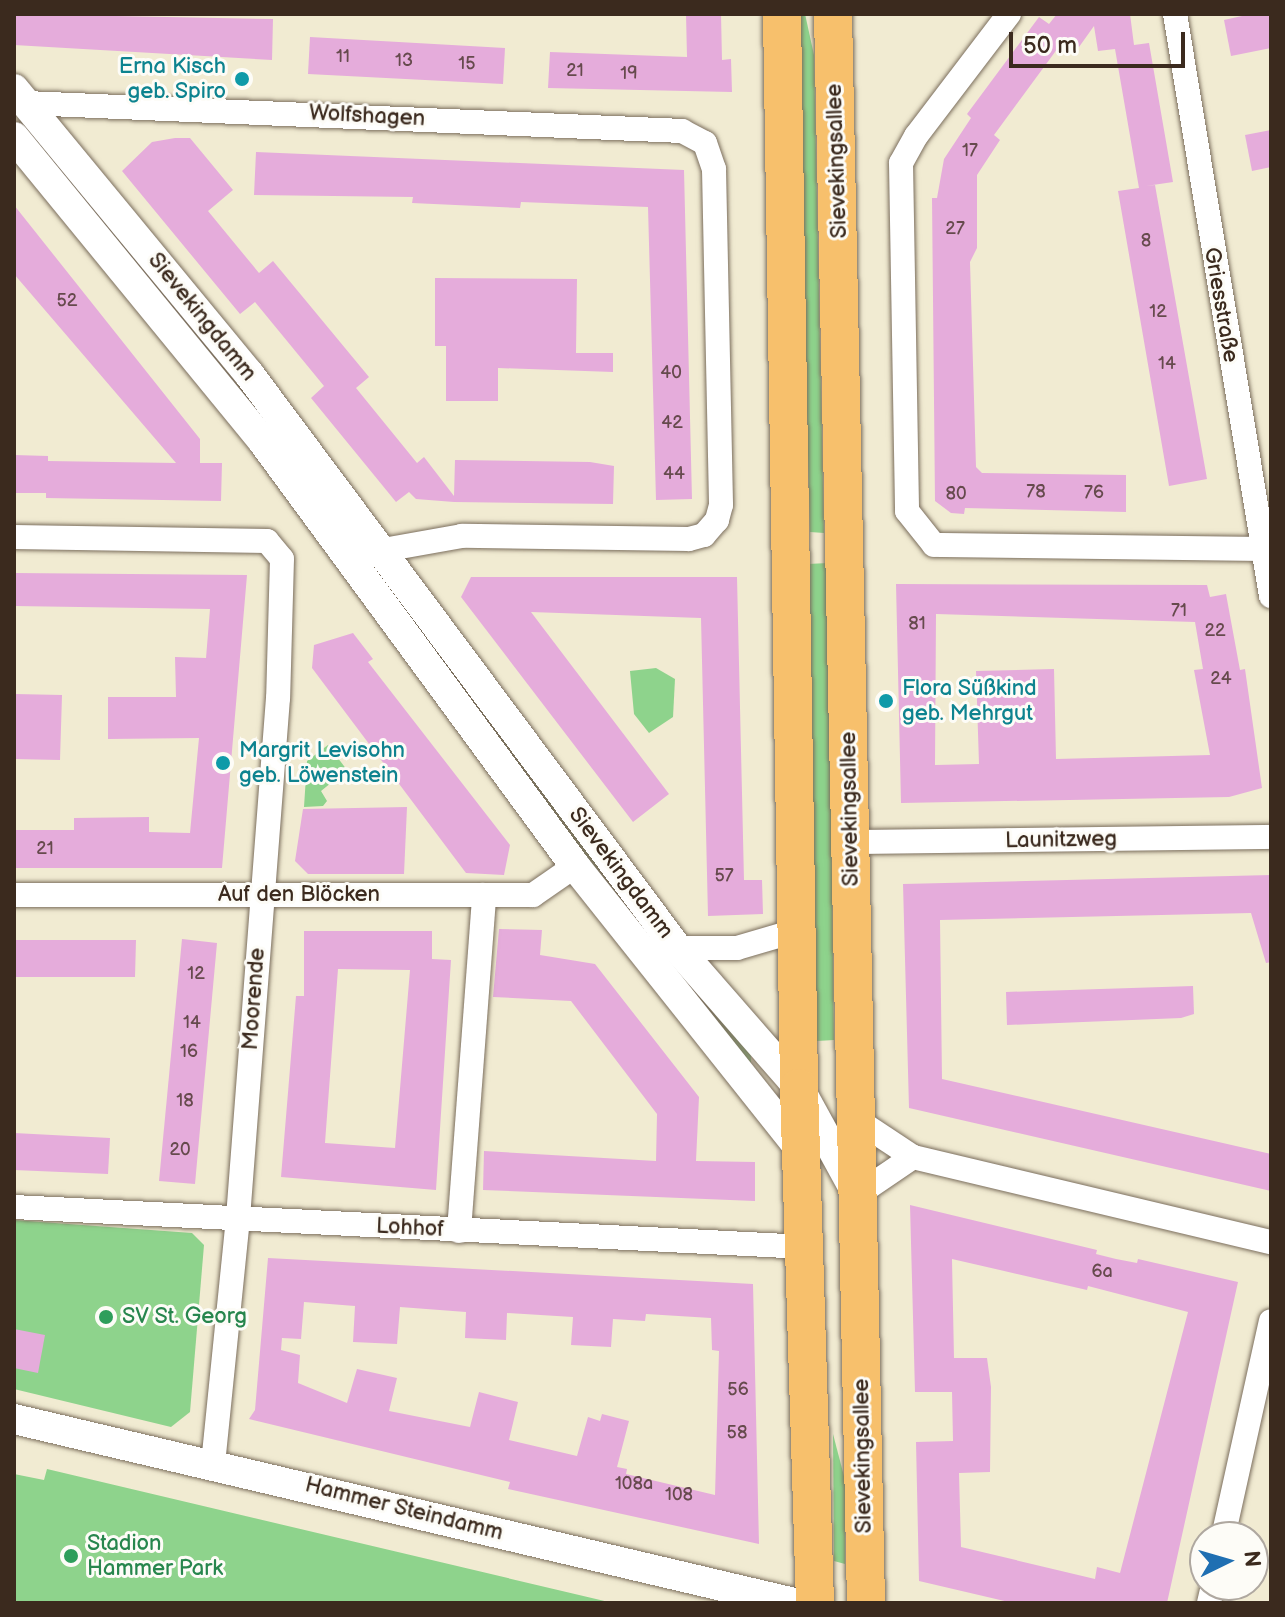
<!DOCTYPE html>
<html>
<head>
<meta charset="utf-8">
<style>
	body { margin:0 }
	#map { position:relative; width:1285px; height:1617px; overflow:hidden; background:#f1ebd2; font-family:"Balsamiq Sans",sans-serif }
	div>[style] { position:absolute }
	.green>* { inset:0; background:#8ed38c }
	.building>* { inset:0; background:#e5acdb }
	.roads { filter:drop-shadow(0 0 2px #7b6e5d) drop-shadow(0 0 2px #7b6e5d) }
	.minor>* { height:24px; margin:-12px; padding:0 12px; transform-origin:12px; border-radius:12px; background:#fff }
	.tertiary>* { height:30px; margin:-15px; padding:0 15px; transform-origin:15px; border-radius:15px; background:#fff }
	.primary>* { height:38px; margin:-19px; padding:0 19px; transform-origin:19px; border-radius:19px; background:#f7c06c }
	.dots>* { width:22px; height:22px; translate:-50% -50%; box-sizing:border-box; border:4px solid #fdfcf7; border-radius:50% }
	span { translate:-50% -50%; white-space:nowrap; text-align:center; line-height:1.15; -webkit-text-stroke:6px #fdfcf7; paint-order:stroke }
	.number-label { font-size:18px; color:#664a4d }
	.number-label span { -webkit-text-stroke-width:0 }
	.culture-label { font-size:22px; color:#0d838f }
	.right { translate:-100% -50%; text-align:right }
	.left { translate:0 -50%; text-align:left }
	.street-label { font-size:22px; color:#3b2a1e }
	.leisure-label { font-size:22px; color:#27864d }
	.frame { position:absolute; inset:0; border:16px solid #3b2a1e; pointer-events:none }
	.north { position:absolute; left:1189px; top:1521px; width:80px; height:80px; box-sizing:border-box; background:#fdfcf7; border:2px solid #afa8a0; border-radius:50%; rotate:85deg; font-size:22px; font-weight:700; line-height:32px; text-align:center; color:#3b2a1e }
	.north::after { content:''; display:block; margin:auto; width:28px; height:36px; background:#1f6fb2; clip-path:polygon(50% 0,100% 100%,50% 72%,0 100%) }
	.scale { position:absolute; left:1009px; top:32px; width:176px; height:36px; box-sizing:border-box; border:4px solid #3b2a1e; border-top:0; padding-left:10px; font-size:24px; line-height:28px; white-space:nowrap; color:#3b2a1e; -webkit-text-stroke:6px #fdfcf7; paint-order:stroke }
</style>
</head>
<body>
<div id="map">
	<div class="green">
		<i style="clip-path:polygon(797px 14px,805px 14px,814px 55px,824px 533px,810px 532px)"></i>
		<i style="clip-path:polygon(365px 556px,699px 995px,751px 1054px,751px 1072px,550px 811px)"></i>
		<i style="clip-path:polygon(828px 563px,834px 1040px,817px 1041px,808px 564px)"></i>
		<i style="clip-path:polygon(656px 668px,675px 679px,673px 717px,649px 733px,634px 714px,630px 671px)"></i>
		<i style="clip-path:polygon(328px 745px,347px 770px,321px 791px,327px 801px,323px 806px,304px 807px,307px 761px)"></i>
		<i style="clip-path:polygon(14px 1220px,192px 1233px,204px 1245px,190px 1412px,171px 1427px,14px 1389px)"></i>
		<i style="clip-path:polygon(833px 1434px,845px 1480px,845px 1564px,834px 1561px)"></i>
		<i style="clip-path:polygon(47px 1469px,613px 1603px,14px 1603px,14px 1474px,44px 1480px)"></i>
	</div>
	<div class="building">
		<i style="clip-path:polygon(14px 14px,273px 19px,272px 60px,14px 45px)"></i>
		<i style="clip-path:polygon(686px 14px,721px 14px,722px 60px,731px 59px,732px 92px,548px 88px,550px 52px,687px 57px)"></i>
		<i style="clip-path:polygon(1057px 14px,1130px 14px,1134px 45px,1149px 43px,1173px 182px,1146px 186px,1155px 185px,1207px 479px,1169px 486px,1118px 191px,1139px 188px,1115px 49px,1098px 51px,1094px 26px,1079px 47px,1066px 37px,994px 135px,1000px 140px,977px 175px,977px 248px,970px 262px,976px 467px,982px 473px,1126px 475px,1126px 512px,965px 508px,964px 514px,951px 513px,935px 501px,932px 198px,937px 198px,944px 159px,971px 118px,967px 114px,1039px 17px,1049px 24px)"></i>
		<i style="clip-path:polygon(1251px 14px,1271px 14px,1271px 48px,1231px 56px,1224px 20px)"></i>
		<i style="clip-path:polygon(310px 37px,505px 48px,503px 84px,308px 74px)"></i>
		<i style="clip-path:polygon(1271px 130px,1271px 167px,1252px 171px,1245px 135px)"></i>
		<i style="clip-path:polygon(175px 138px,190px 138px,233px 190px,208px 211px,259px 273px,273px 261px,369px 377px,356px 388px,417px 463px,424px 457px,454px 496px,455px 460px,590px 462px,614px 466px,613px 504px,454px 502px,416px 499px,409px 492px,396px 502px,311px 398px,324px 386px,255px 302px,240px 314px,122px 171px,152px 142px)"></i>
		<i style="clip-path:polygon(256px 152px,684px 170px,692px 499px,656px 500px,648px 207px,521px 202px,520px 208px,412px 203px,413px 197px,254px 195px)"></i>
		<i style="clip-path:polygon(14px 205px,200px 439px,200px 463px,222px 463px,221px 501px,46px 498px,46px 493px,14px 493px,14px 455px,48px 456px,48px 461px,176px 463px,14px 274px)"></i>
		<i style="clip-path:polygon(435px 278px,577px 279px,576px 353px,613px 353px,613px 372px,498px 368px,498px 401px,446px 401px,446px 346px,435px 346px)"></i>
		<i style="clip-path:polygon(14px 573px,247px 575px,222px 868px,14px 868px,14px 830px,74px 830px,74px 818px,149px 817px,149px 832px,190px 833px,199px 738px,108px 739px,108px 697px,176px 697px,175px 657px,206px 658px,210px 609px,14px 606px)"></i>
		<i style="clip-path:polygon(471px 577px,737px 577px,744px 880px,762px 880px,763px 914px,708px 916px,701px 618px,531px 612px,669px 794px,633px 822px,461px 597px)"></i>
		<i style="clip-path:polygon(evenodd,896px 584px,1207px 585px,1210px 597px,1226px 594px,1240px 670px,1245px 669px,1262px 788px,1229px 797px,901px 803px,896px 584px,936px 614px,1195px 622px,1203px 669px,1194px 670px,1210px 755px,1056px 759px,1054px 669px,976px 671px,979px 764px,935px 765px,936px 614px)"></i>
		<i style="clip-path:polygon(353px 633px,373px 659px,368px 662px,510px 845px,504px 875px,466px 873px,312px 668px,314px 645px)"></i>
		<i style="clip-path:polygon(15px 694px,62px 695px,60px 760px,14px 759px)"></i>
		<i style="clip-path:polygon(407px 807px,404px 874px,308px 874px,295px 861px,303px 809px)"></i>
		<i style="clip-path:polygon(1271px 875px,1271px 962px,1266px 963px,1251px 913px,940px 920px,942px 1079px,1271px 1154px,1271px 1191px,909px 1108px,903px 884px)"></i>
		<i style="clip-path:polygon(499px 929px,542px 930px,540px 955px,595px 964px,699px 1097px,696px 1161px,755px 1162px,755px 1201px,483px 1190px,484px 1151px,656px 1161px,657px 1114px,571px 1001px,493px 997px)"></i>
		<i style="clip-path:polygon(evenodd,304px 931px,432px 931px,432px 959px,451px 960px,436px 1190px,281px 1177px,296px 996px,304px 996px,304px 931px,338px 969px,410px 970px,395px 1148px,325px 1143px,338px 969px)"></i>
		<i style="clip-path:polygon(182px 939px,217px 943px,195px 1184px,159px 1181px)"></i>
		<i style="clip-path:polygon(14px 940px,136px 940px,135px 977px,14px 977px)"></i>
		<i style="clip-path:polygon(1193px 986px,1194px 1014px,1181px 1018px,1007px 1025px,1006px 992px)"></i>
		<i style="clip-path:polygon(14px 1133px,110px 1138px,108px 1174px,14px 1170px)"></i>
		<i style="clip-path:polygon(evenodd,910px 1205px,1097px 1250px,1096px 1254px,1116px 1259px,1137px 1263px,1138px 1259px,1238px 1282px,1167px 1603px,1013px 1603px,919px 1581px,916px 1442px,953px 1441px,952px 1392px,915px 1392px,910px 1205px,952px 1259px,1087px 1290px,1088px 1286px,1188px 1312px,1120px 1573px,1097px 1567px,1095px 1579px,961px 1547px,959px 1473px,990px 1472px,991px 1387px,987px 1358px,954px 1358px,952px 1259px)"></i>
		<i style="clip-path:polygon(evenodd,268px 1258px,753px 1284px,759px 1544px,508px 1489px,510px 1482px,249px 1419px,255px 1410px,268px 1258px,304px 1302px,355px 1306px,353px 1342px,397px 1344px,400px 1307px,466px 1312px,465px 1338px,506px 1340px,507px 1313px,573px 1317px,571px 1345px,611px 1347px,613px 1319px,645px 1321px,646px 1314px,711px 1318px,712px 1350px,719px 1351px,715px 1495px,626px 1474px,627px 1469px,617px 1467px,629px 1421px,602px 1414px,600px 1421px,588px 1417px,577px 1456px,509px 1440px,518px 1402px,479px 1392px,470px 1427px,389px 1411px,397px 1378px,357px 1369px,347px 1403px,298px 1383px,300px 1355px,281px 1350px,282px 1338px,301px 1339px,304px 1302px)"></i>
		<i style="clip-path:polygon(14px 1329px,45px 1335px,38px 1373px,14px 1368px)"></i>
	</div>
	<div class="roads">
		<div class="minor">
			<i style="left:1009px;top:14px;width:153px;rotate:127.3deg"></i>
			<i style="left:916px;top:136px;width:31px;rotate:119deg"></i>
			<i style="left:901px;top:163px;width:348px;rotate:89deg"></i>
			<i style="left:907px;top:511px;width:43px;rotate:51.5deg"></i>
			<i style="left:934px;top:545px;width:337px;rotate:0.7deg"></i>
			<i style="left:1175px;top:14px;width:590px;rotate:80.63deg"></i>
			<i style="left:26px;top:103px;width:657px;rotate:2.44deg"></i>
			<i style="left:682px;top:131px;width:26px;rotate:28deg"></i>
			<i style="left:705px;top:143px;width:28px;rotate:71deg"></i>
			<i style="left:714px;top:169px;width:336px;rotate:88.8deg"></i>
			<i style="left:721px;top:505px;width:16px;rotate:105deg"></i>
			<i style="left:717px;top:520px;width:20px;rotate:131deg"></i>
			<i style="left:704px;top:535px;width:16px;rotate:165deg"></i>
			<i style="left:689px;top:539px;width:227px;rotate:-179.2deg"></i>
			<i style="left:462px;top:536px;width:97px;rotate:169.9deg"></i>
			<i style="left:14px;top:537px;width:253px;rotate:0.9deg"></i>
			<i style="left:267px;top:541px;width:23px;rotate:50deg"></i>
			<i style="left:282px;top:559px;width:139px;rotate:91.6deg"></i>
			<i style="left:278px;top:698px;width:522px;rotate:94.4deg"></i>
			<i style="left:238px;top:1218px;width:246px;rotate:95.8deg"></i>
			<i style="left:850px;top:842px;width:421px;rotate:-0.7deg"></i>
			<i style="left:14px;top:895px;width:519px"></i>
			<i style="left:533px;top:895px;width:51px;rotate:-34.6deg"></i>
			<i style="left:677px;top:948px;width:60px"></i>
			<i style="left:737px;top:948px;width:64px;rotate:-16.4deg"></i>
			<i style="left:854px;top:1118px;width:71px;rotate:33.5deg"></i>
			<i style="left:913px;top:1157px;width:368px;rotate:13.4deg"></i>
			<i style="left:857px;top:1195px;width:68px;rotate:-34.2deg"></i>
			<i style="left:14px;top:1207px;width:793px;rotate:2.89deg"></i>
			<i style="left:459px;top:1231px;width:337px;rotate:-85.7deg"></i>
			<i style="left:1223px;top:1537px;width:221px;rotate:-77.5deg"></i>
			<i style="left:1209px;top:1603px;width:18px;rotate:-77deg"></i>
		</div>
		<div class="tertiary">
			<i style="left:14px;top:89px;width:369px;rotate:50.5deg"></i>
			<i style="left:249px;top:374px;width:716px;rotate:53.29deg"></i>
			<i style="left:677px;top:948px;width:186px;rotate:48.9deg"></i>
			<i style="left:799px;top:1088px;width:119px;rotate:61.3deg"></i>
			<i style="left:14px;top:137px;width:392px;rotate:50.7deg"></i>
			<i style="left:262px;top:440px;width:529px;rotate:53.69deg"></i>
			<i style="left:575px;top:866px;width:363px;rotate:51.5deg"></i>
			<i style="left:14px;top:1419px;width:801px;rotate:13.27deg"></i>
		</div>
		<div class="primary">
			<i style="left:782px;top:14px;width:1074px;rotate:89.09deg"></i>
			<i style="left:799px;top:1088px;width:515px;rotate:88.22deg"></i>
			<i style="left:833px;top:14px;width:1589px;rotate:88.81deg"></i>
		</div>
	</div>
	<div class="dots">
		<i style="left:242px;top:79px;background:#0f9aa8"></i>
		<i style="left:886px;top:701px;background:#0f9aa8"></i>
		<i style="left:223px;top:763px;background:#0f9aa8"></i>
		<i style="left:106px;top:1317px;background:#2e9e5b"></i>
		<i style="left:71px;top:1556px;background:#2e9e5b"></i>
	</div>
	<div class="number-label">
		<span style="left:343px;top:57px">11</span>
		<span style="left:404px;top:61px">13</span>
		<span style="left:467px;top:64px">15</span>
		<span style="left:575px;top:71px">21</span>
		<span style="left:629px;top:74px">19</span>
		<span style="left:970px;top:151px">17</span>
		<span style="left:955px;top:229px">27</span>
		<span style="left:1146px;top:241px">8</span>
		<span style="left:67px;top:301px">52</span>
		<span style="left:1158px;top:312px">12</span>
		<span style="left:1167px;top:364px">14</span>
		<span style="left:671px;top:373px">40</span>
		<span style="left:672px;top:423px">42</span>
		<span style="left:674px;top:474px">44</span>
		<span style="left:1036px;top:492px">78</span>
		<span style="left:1094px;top:493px">76</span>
		<span style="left:956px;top:494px">80</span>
		<span style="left:1179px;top:611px">71</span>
		<span style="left:917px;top:624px">81</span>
		<span style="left:1215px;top:631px">22</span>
		<span style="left:1221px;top:679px">24</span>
		<span style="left:45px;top:849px">21</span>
		<span style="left:724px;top:876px">57</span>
		<span style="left:196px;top:974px">12</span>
		<span style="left:192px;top:1023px">14</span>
		<span style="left:189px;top:1052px">16</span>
		<span style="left:185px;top:1101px">18</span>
		<span style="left:180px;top:1150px">20</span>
		<span style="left:1102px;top:1272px">6a</span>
		<span style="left:738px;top:1390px">56</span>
		<span style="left:737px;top:1433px">58</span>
		<span style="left:634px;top:1484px">108a</span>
		<span style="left:679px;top:1495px">108</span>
	</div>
	<div class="culture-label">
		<span class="right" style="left:226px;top:79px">Erna Kisch<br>geb. Spiro</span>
		<span class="left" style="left:902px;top:701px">Flora Süßkind<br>geb. Mehrgut</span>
		<span class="left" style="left:239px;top:763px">Margrit Levisohn<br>geb. Löwenstein</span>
	</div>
	<div class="street-label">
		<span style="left:367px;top:116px;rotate:3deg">Wolfshagen</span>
		<span style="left:837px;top:161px;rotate:-92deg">Sievekingsallee</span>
		<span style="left:1221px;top:305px;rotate:80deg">Griesstraße</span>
		<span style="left:202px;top:317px;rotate:51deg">Sievekingdamm</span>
		<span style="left:850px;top:809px;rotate:-91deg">Sievekingsallee</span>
		<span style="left:1061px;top:840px;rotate:-1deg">Launitzweg</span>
		<span style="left:621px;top:873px;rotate:53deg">Sievekingdamm</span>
		<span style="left:299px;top:895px">Auf den Blöcken</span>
		<span style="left:254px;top:999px;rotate:-86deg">Moorende</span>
		<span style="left:410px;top:1228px;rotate:3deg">Lohhof</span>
		<span style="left:863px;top:1456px;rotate:-91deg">Sievekingsallee</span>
		<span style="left:404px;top:1509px;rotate:14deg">Hammer Steindamm</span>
	</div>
	<div class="leisure-label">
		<span class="left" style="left:122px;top:1317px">SV St. Georg</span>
		<span class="left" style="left:87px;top:1556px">Stadion<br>Hammer Park</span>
	</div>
	<div class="frame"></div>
	<div class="north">N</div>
	<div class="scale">50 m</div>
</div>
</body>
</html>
